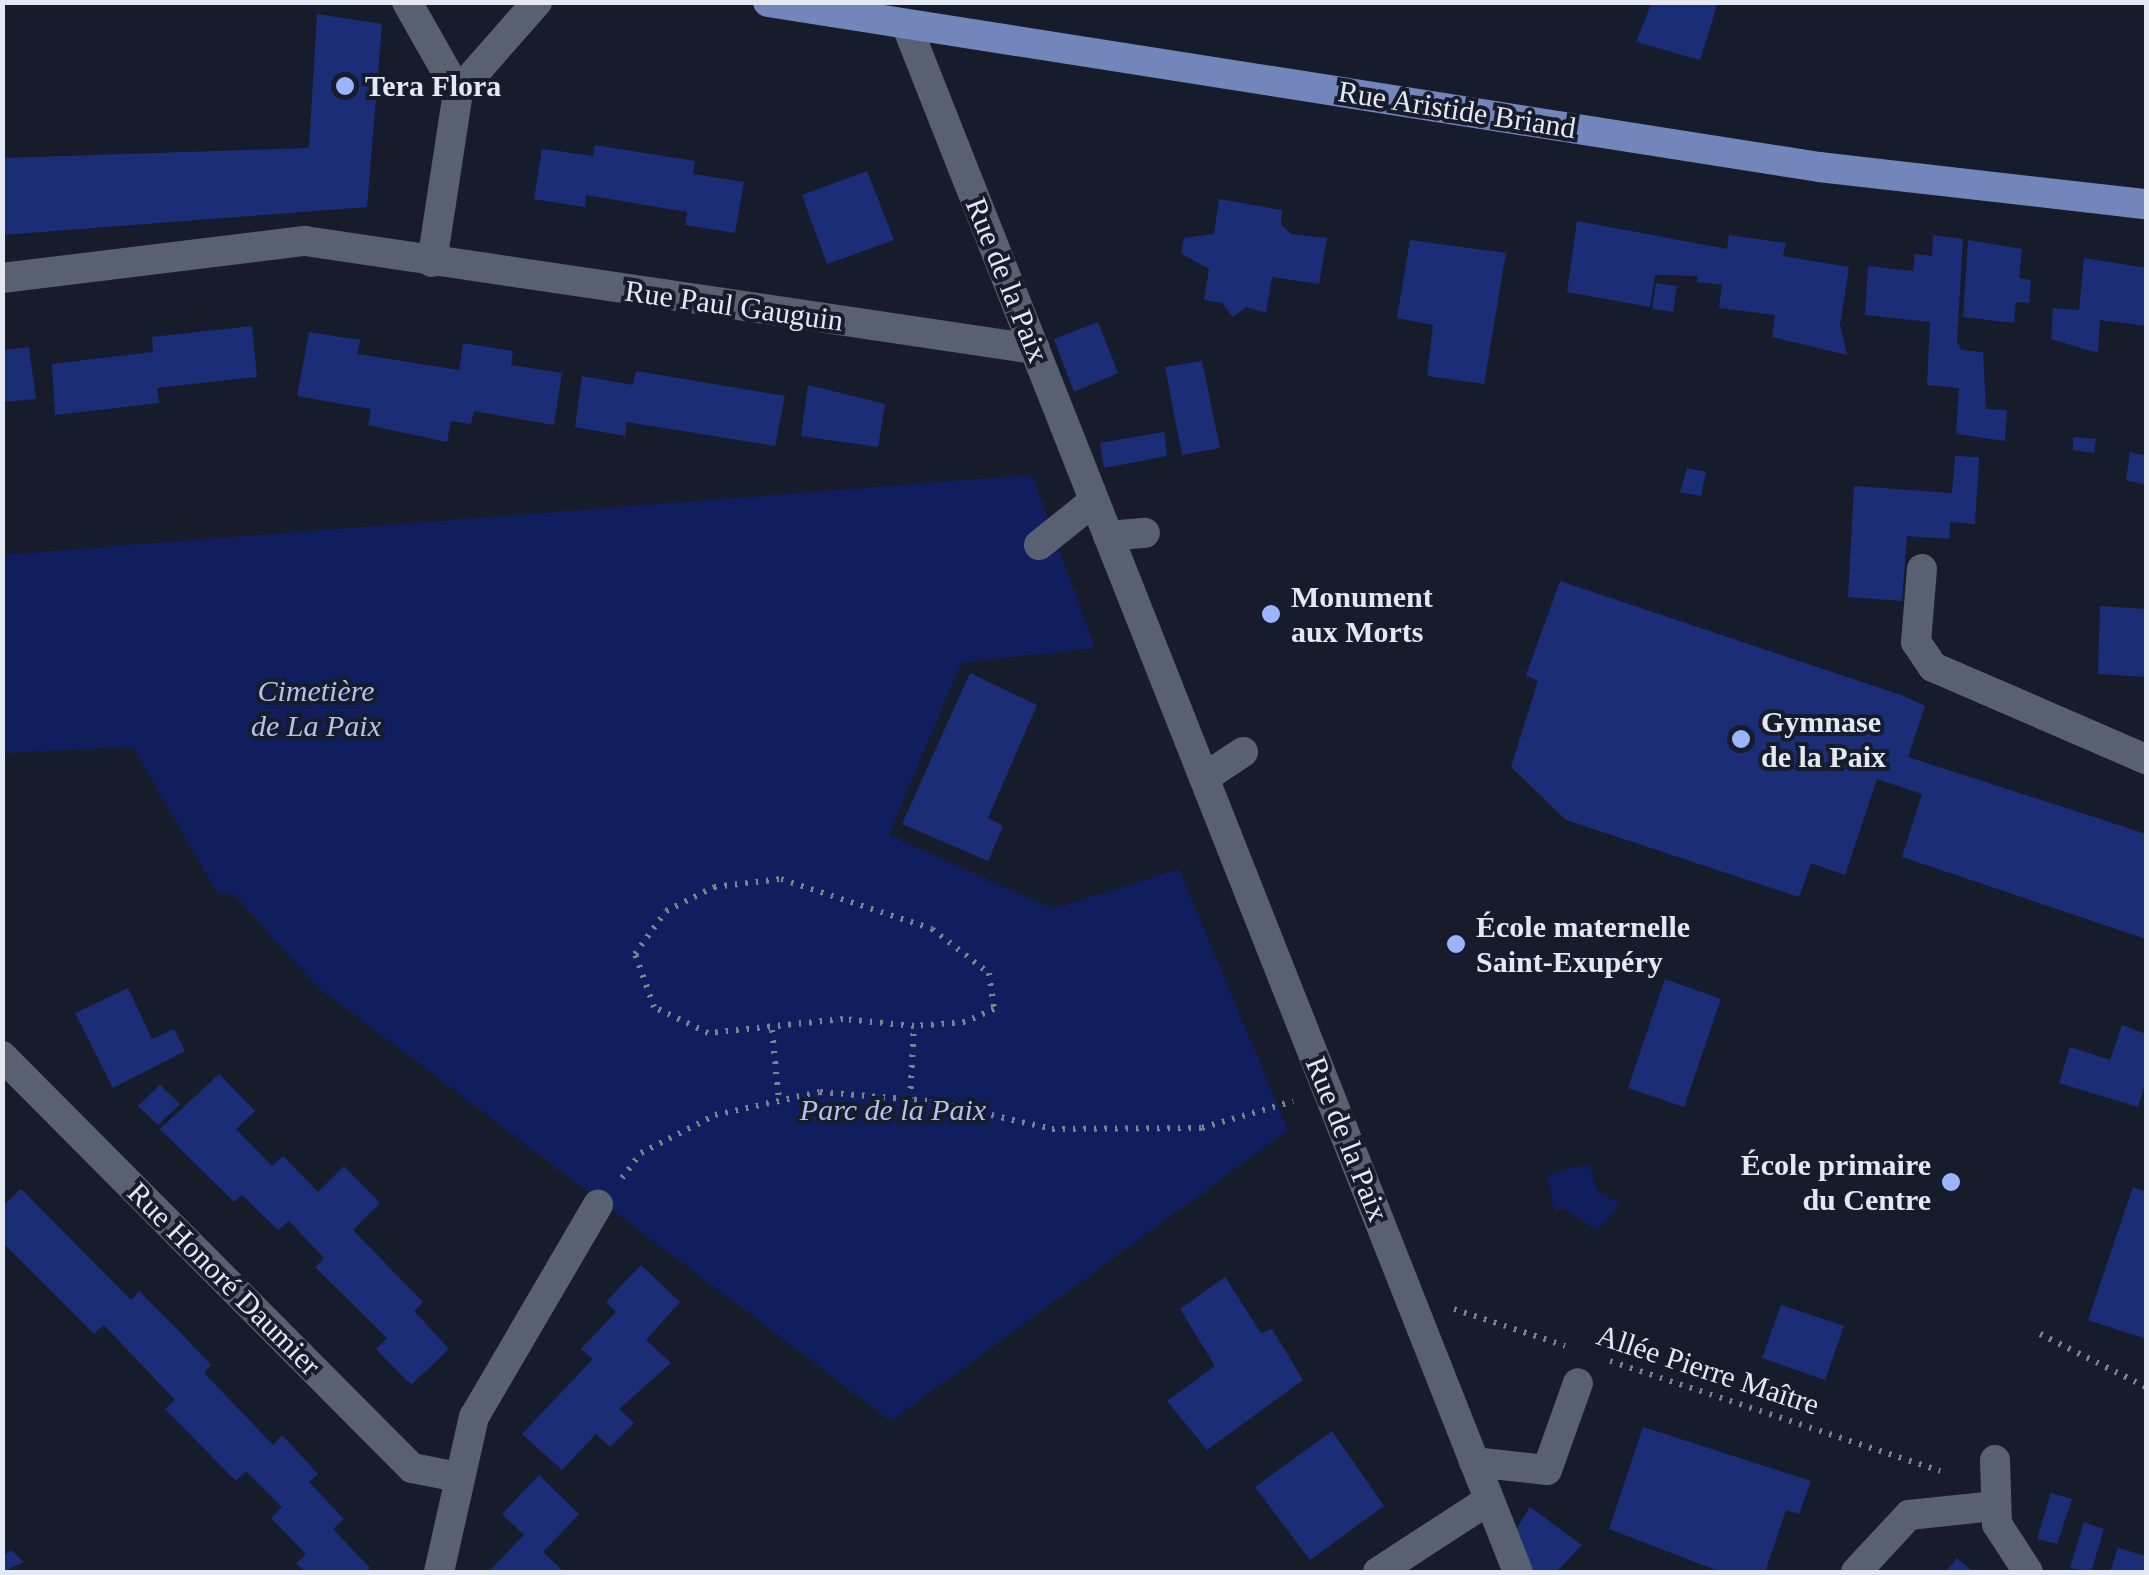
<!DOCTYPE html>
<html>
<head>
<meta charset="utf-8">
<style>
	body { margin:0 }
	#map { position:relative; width:2149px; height:1575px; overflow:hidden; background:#161c2b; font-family:"Times New Roman",serif }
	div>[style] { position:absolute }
	.green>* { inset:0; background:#111e5d }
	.building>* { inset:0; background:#1c2d78 }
	.path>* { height:6px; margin-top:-3px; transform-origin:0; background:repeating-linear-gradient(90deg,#7d828f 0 2.5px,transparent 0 10.5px) }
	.minor>* { height:30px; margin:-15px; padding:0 15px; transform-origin:15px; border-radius:15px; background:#586072 }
	.major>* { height:30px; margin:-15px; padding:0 15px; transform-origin:15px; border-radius:15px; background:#7286bb }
	.dots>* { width:28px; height:28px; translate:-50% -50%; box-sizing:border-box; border:5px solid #161c2b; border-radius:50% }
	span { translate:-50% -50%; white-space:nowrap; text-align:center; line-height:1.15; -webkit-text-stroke:8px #161c2b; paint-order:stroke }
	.poi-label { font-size:30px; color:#e4e8f3; font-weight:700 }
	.left { translate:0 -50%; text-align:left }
	.right { translate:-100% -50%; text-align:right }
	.street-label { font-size:30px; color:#e4e8f3 }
	.park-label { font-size:30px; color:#b1c2ed; font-style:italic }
	.frame { position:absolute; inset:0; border:5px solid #e4e8f3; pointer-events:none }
</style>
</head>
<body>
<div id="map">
	<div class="green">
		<i style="clip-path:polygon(1032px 475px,1095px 648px,961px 663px,889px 835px,1053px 909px,1179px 869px,1288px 1130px,891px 1421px,319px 988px,232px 893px,218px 894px,133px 747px,3px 753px,2px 555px)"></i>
		<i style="clip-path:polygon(1589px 1164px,1598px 1192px,1621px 1203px,1597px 1230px,1566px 1210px,1554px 1210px,1547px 1175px)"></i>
	</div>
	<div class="building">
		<i style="clip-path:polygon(1652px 2px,1718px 2px,1700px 60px,1636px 42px)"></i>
		<i style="clip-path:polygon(317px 14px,382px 24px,367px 207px,2px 235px,2px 158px,309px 148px)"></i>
		<i style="clip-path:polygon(595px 145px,695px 161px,693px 174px,744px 182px,735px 233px,685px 225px,687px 212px,586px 195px,585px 207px,534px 199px,542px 149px,593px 156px)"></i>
		<i style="clip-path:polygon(867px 171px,894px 240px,827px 264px,802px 195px)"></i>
		<i style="clip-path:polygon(1219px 199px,1282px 210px,1281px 224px,1291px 234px,1327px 238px,1319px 284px,1272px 277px,1266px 313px,1246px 307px,1233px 317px,1222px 303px,1204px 300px,1209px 269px,1181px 253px,1184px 238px,1214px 234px)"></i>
		<i style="clip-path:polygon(1577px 221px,1727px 249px,1729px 235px,1786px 243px,1783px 256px,1849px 267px,1840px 325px,1847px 355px,1772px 337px,1775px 315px,1719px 308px,1722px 285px,1697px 282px,1698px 276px,1655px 275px,1650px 307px,1567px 292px)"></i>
		<i style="clip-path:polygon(1933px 235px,1963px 239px,1957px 342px,1961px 350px,1983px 352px,1986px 409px,2007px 410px,2005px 441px,1956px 434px,1959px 388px,1927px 385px,1930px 322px,1865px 315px,1868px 266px,1913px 271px,1915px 254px,1932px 256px)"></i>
		<i style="clip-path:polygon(1410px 240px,1506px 253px,1484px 384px,1427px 376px,1433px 325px,1397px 318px)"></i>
		<i style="clip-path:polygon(1968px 240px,2022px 249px,2019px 278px,2031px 280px,2029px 303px,2016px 302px,2014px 323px,1963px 317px)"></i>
		<i style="clip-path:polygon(2084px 258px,2146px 268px,2146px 326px,2100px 320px,2098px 353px,2051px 339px,2053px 308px,2079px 310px)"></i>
		<i style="clip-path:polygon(1656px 283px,1677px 286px,1673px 312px,1652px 309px)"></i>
		<i style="clip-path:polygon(1098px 322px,1118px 373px,1074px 392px,1054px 339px)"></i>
		<i style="clip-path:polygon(252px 326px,257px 377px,157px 388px,159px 403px,55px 415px,52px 364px,153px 352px,152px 337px)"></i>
		<i style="clip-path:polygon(309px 332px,360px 340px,357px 354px,459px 370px,463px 343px,513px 351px,511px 365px,562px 373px,554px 425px,474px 411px,471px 424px,451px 421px,447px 442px,368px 425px,371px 409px,297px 396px)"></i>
		<i style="clip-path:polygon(29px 347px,36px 399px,2px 402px,2px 350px)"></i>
		<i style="clip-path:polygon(1202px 361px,1220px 448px,1182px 455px,1165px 367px)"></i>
		<i style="clip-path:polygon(636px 371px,785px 396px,775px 446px,627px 422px,625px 436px,575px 427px,582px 376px,633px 385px)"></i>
		<i style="clip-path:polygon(808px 385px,885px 404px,878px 447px,801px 436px)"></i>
		<i style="clip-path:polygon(1164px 432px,1167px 456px,1104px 468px,1100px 443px)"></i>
		<i style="clip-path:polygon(2073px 437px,2096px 439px,2094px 453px,2073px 450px)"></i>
		<i style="clip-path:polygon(2130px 452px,2146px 456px,2146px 485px,2126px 480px)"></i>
		<i style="clip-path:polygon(1955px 456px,1979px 457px,1975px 524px,1950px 522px,1949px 539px,1907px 536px,1902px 601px,1848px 597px,1854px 486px,1952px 493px)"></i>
		<i style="clip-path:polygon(1687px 468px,1706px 472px,1701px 496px,1680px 492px)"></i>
		<i style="clip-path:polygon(1560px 581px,1904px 696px,1925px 706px,1908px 757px,2146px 834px,2146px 939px,1902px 857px,1922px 794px,1877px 779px,1845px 875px,1811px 863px,1799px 897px,1566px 820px,1511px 767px,1538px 681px,1526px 675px)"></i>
		<i style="clip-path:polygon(2100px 606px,2146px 609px,2146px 677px,2098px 674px)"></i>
		<i style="clip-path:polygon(970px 673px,1037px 705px,988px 818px,1003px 826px,988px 861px,902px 824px)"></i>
		<i style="clip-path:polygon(1665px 979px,1721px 999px,1684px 1107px,1628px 1088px)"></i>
		<i style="clip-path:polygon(128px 988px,152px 1039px,174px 1029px,185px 1051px,113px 1088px,75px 1013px)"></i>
		<i style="clip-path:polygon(2122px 1025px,2146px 1034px,2146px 1081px,2138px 1107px,2059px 1083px,2070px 1047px,2110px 1060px)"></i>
		<i style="clip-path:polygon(219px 1074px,255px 1111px,236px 1129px,272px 1166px,283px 1156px,318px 1192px,344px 1166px,380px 1203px,353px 1230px,423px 1302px,414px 1311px,449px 1349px,411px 1385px,376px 1349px,387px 1338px,315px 1267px,324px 1258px,289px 1221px,278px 1230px,242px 1195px,234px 1202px,160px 1129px)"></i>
		<i style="clip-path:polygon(160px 1085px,180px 1104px,158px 1125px,138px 1106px)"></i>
		<i style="clip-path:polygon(2133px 1187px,2146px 1192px,2146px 1339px,2088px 1320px)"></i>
		<i style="clip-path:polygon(21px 1189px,131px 1300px,139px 1291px,177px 1329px,211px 1365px,204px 1373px,273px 1445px,282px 1435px,318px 1474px,309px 1482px,344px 1519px,333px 1529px,370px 1568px,365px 1572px,305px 1572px,296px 1563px,306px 1554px,271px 1518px,282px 1507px,246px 1471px,236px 1481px,165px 1409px,175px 1400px,104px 1325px,94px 1334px,2px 1242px,2px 1207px)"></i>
		<i style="clip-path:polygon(641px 1265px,680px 1302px,646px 1340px,671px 1363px,619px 1409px,634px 1423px,610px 1447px,596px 1434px,562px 1470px,522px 1434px,593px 1359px,581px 1349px,616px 1312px,606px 1302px)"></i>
		<i style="clip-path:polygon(1225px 1277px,1261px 1333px,1272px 1329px,1303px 1380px,1207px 1450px,1167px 1401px,1215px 1366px,1180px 1309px)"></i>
		<i style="clip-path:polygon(1781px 1305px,1844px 1326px,1825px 1380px,1762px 1358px)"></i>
		<i style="clip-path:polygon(1643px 1427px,1811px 1481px,1799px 1514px,1786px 1510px,1765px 1572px,1721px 1572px,1609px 1529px)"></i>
		<i style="clip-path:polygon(1332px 1431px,1384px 1506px,1310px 1560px,1255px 1487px)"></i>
		<i style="clip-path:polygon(539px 1475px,579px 1514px,543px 1552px,564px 1572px,488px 1572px,524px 1535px,502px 1514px)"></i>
		<i style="clip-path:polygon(2051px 1493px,2072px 1499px,2057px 1544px,2037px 1539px)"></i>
		<i style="clip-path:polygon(1530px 1507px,1582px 1545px,1556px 1572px,1529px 1572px,1514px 1533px)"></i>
		<i style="clip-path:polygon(2084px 1522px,2104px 1529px,2091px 1572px,2070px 1568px)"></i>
		<i style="clip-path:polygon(2118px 1548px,2146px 1556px,2146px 1572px,2110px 1572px)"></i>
		<i style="clip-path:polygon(11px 1550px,24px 1562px,2px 1572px,2px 1557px)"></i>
		<i style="clip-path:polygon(1957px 1558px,1973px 1572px,1946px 1572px)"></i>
	</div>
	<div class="path">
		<i style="left:781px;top:879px;width:159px;rotate:18.3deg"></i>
		<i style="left:932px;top:929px;width:72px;rotate:37.7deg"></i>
		<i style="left:989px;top:973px;width:36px;rotate:82deg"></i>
		<i style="left:994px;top:1009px;width:32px;rotate:156deg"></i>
		<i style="left:965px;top:1022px;width:51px;rotate:175.5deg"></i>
		<i style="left:914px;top:1026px;width:71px;rotate:-174.4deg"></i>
		<i style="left:843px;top:1019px;width:136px;rotate:174.1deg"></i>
		<i style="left:708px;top:1033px;width:60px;rotate:-154.3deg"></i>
		<i style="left:654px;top:1007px;width:56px;rotate:-109.7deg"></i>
		<i style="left:635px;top:954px;width:53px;rotate:-54.2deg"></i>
		<i style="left:666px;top:911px;width:54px;rotate:-26.6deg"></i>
		<i style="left:714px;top:887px;width:67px;rotate:-6.8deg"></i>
		<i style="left:772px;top:1030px;width:71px;rotate:84.4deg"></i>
		<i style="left:910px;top:1099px;width:73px;rotate:-86.9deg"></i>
		<i style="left:622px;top:1178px;width:31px;rotate:-53deg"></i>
		<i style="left:641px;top:1153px;width:83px;rotate:-27.2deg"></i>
		<i style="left:715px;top:1115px;width:107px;rotate:-12.4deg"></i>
		<i style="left:820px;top:1092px;width:110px;rotate:4.7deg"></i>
		<i style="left:930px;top:1101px;width:125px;rotate:12.9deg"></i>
		<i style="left:1052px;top:1129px;width:150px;rotate:-0.4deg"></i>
		<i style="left:1202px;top:1128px;width:95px;rotate:-16.5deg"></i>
		<i style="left:1454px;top:1309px;width:117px;rotate:18.4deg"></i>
		<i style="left:2040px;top:1334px;width:119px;rotate:26.6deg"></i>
		<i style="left:1610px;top:1361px;width:348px;rotate:18.4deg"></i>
	</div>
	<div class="minor">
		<i style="left:407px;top:2px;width:103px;rotate:60.5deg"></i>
		<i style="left:906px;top:24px;width:1665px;rotate:68.43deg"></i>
		<i style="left:432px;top:262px;width:172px;rotate:-81.3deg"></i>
		<i style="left:458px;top:92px;width:120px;rotate:-48.7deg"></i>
		<i style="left:2px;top:278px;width:305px;rotate:-7deg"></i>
		<i style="left:305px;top:241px;width:738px;rotate:8.42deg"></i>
		<i style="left:1108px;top:536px;width:37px;rotate:-5deg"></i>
		<i style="left:1039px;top:545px;width:70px;rotate:-38.7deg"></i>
		<i style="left:1922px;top:569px;width:73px;rotate:94.7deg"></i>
		<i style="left:1916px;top:642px;width:30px;rotate:56deg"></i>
		<i style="left:1933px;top:667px;width:232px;rotate:23.4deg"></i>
		<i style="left:1204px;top:778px;width:47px;rotate:-33.7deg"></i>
		<i style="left:2px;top:1056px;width:581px;rotate:45.14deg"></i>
		<i style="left:412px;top:1468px;width:47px;rotate:11.1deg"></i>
		<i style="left:1995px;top:1460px;width:64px;rotate:88.2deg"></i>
		<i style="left:1997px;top:1524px;width:57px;rotate:57.1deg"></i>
		<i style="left:1474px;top:1462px;width:73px;rotate:6.3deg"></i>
		<i style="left:1547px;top:1470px;width:92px;rotate:-70.4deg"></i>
		<i style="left:439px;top:1572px;width:159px;rotate:-77.3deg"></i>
		<i style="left:474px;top:1417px;width:246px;rotate:-59.7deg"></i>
		<i style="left:1378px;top:1572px;width:132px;rotate:-33deg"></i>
		<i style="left:1856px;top:1572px;width:78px;rotate:-47.1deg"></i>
		<i style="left:1909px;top:1515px;width:85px;rotate:-6deg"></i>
	</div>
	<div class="major">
		<i style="left:768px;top:2px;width:1064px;rotate:8.92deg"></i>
		<i style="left:1819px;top:167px;width:329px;rotate:6.5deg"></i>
	</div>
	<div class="dots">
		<i style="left:345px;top:86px;background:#9ab5fd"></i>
		<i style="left:1271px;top:614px;background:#9ab5fd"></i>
		<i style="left:1741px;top:739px;background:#9ab5fd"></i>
		<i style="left:1456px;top:944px;background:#9ab5fd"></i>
		<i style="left:1951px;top:1182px;background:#9ab5fd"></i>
	</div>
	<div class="poi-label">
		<span class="left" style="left:365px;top:86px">Tera Flora</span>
		<span class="left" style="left:1291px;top:614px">Monument<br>aux Morts</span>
		<span class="left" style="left:1761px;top:739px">Gymnase<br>de la Paix</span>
		<span class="left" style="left:1476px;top:944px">École maternelle<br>Saint-Exupéry</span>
		<span class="right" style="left:1931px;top:1182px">École primaire<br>du Centre</span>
	</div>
	<div class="street-label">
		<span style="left:1457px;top:110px;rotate:9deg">Rue Aristide Briand</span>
		<span style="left:1007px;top:280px;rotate:68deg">Rue de la Paix</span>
		<span style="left:734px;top:306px;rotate:8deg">Rue Paul Gauguin</span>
		<span style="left:1347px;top:1139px;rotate:68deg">Rue de la Paix</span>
		<span style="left:224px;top:1279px;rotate:45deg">Rue Honoré Daumier</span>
		<span style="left:1708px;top:1370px;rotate:18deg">Allée Pierre Maître</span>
	</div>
	<div class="park-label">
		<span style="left:316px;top:708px">Cimetière<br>de La Paix</span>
		<span style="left:893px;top:1110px">Parc de la Paix</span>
	</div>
	<div class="frame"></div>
</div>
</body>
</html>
